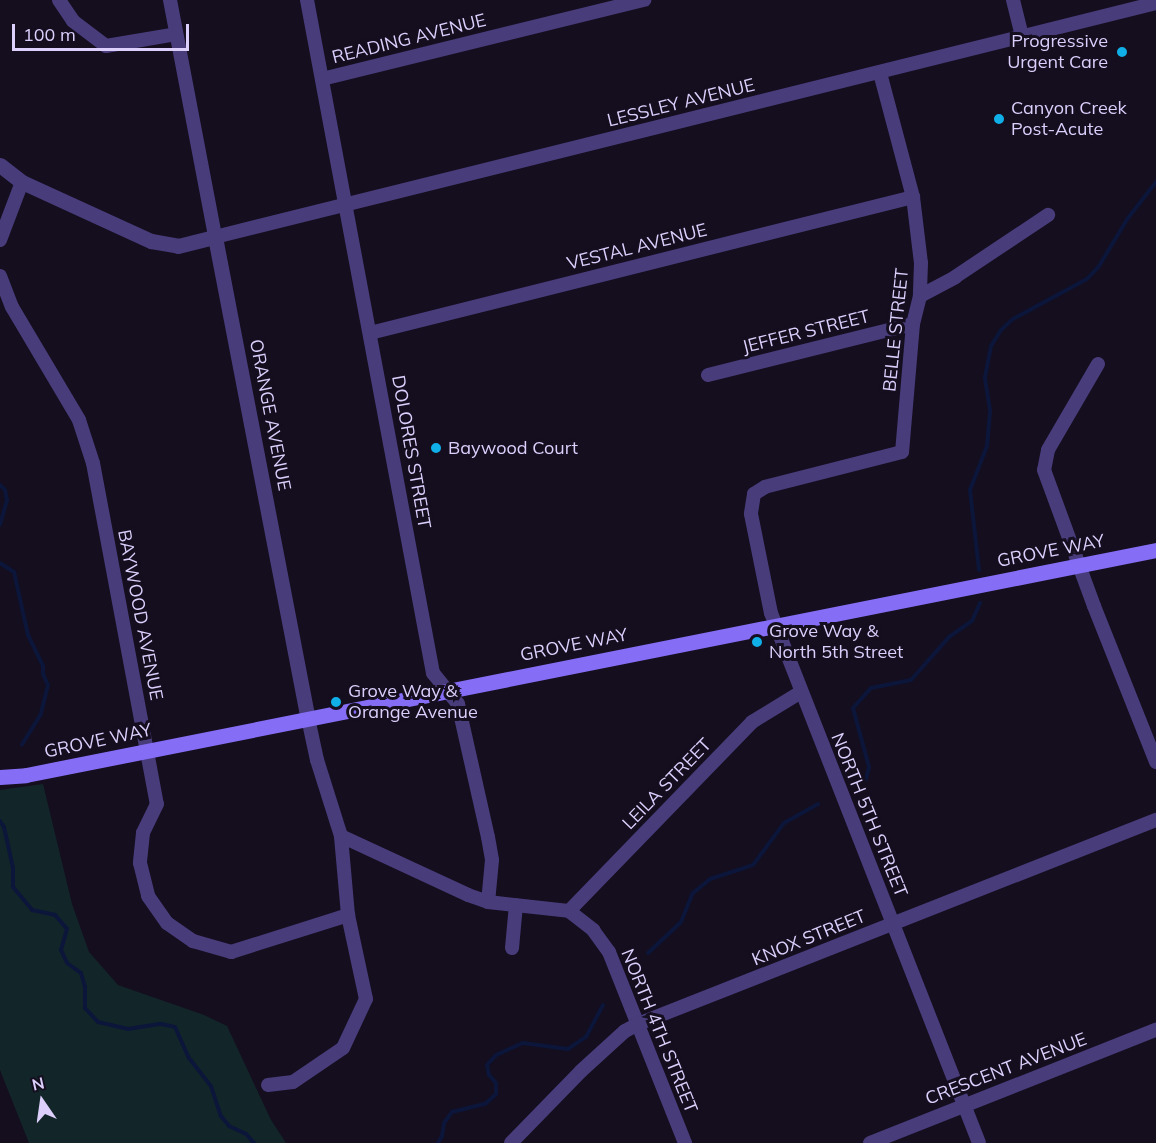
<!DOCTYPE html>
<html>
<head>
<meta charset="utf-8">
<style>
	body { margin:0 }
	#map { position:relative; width:1156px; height:1143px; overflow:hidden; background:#140e1f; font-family:Mulish,sans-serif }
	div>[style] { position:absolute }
	.green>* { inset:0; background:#122629 }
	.stream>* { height:4px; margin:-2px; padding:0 2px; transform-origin:2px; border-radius:2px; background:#0c163a }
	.minor>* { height:14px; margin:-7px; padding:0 7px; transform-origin:7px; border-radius:7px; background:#493c7b }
	.tertiary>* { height:15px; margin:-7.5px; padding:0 7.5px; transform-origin:7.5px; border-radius:7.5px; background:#493c7b }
	.secondary>* { height:15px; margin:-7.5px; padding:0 7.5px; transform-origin:7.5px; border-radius:7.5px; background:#866df5 }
	.dots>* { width:16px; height:16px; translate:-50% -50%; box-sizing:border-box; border:3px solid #140e1f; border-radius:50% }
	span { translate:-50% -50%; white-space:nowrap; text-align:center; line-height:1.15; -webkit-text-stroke:6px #140e1f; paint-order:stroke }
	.street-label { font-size:18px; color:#dccffc }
	.poi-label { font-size:18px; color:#dccffc }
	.right { translate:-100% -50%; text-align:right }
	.left { translate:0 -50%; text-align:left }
	.north { position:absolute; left:12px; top:1071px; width:60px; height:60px; -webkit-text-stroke:4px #140e1f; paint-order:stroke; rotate:347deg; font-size:16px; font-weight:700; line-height:24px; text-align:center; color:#dccffc }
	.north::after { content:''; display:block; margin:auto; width:21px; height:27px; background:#dccffc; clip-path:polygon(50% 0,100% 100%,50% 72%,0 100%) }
	.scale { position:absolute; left:12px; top:24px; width:177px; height:27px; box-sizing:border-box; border:3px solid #dccffc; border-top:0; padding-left:8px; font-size:18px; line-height:21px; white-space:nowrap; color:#dccffc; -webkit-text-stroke:4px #140e1f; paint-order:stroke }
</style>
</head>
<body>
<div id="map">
	<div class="green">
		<i style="clip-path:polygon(43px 784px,72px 904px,89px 952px,118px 985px,204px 1015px,227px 1026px,271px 1120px,286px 1143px,29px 1143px,0 1070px,0 790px)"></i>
	</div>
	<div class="stream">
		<i style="left:0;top:485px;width:7px;rotate:45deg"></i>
		<i style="left:5px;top:490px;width:10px;rotate:79deg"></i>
		<i style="left:7px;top:500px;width:26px;rotate:106deg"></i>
		<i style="left:0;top:563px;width:17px;rotate:33deg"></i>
		<i style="left:14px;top:572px;width:65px;rotate:77.5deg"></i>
		<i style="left:28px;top:635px;width:34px;rotate:64deg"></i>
		<i style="left:43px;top:666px;width:8px;rotate:90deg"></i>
		<i style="left:43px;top:674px;width:12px;rotate:66deg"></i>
		<i style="left:48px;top:685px;width:30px;rotate:104deg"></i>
		<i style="left:41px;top:714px;width:36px;rotate:122deg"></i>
		<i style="left:979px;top:570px;width:81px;rotate:-96.4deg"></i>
		<i style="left:970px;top:490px;width:47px;rotate:-68.9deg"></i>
		<i style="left:987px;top:446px;width:36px;rotate:-85deg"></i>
		<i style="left:990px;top:410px;width:33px;rotate:-99deg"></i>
		<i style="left:985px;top:377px;width:32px;rotate:-79deg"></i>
		<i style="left:991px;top:346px;width:19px;rotate:-58deg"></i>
		<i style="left:1001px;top:330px;width:16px;rotate:-43deg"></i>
		<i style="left:1013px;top:319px;width:84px;rotate:-28.4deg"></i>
		<i style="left:1087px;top:279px;width:18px;rotate:-47deg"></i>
		<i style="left:1099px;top:266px;width:56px;rotate:-58.9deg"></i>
		<i style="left:1128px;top:218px;width:46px;rotate:-52.1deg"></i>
		<i style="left:866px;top:779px;width:12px;rotate:-76deg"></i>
		<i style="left:869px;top:767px;width:61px;rotate:-105.2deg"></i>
		<i style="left:853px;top:708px;width:27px;rotate:-48deg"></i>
		<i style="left:871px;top:688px;width:41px;rotate:-11.3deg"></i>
		<i style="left:911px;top:680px;width:57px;rotate:-48.5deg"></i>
		<i style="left:949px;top:637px;width:28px;rotate:-35deg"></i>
		<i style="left:972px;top:621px;width:20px;rotate:-66deg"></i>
		<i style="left:0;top:821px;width:7px;rotate:56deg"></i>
		<i style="left:4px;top:827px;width:42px;rotate:77.6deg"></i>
		<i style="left:13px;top:868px;width:19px;rotate:90deg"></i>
		<i style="left:13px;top:887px;width:30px;rotate:50deg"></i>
		<i style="left:32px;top:910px;width:24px;rotate:12deg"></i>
		<i style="left:55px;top:915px;width:18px;rotate:49deg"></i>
		<i style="left:67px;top:929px;width:22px;rotate:106deg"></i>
		<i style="left:61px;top:950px;width:14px;rotate:65deg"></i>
		<i style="left:67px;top:963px;width:17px;rotate:36deg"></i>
		<i style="left:81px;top:973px;width:15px;rotate:74deg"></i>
		<i style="left:85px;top:987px;width:21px;rotate:90deg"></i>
		<i style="left:85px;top:1008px;width:19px;rotate:47deg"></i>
		<i style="left:98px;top:1022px;width:31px;rotate:13deg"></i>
		<i style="left:128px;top:1029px;width:33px;rotate:-9deg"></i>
		<i style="left:161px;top:1024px;width:14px;rotate:12deg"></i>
		<i style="left:175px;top:1027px;width:34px;rotate:66deg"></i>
		<i style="left:189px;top:1058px;width:36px;rotate:52deg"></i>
		<i style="left:211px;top:1086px;width:32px;rotate:72deg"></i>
		<i style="left:221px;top:1116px;width:13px;rotate:51deg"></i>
		<i style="left:229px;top:1126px;width:19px;rotate:25deg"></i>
		<i style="left:246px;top:1134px;width:12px;rotate:48deg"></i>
		<i style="left:648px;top:953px;width:45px;rotate:-43.2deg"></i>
		<i style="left:681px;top:922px;width:31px;rotate:-68deg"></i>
		<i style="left:693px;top:893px;width:22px;rotate:-39deg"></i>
		<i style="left:710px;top:879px;width:45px;rotate:-18deg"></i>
		<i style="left:753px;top:865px;width:52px;rotate:-53.6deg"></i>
		<i style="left:784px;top:823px;width:39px;rotate:-29deg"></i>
		<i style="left:438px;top:1143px;width:8px;rotate:-60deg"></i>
		<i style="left:442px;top:1136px;width:13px;rotate:-81deg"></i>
		<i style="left:444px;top:1123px;width:14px;rotate:-54deg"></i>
		<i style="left:452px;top:1112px;width:34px;rotate:-14deg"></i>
		<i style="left:485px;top:1104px;width:15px;rotate:-42deg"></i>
		<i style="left:496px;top:1094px;width:11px;rotate:-90deg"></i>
		<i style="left:496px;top:1083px;width:11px;rotate:-131deg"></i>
		<i style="left:489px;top:1075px;width:10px;rotate:-101deg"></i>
		<i style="left:487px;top:1065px;width:13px;rotate:-48deg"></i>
		<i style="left:496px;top:1055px;width:30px;rotate:-24deg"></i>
		<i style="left:523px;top:1043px;width:45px;rotate:7.6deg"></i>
		<i style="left:568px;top:1049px;width:22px;rotate:-34deg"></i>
		<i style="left:586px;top:1037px;width:36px;rotate:-62deg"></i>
	</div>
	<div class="minor">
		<i style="left:59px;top:0;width:25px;rotate:56deg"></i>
		<i style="left:73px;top:21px;width:41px;rotate:37.1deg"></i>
		<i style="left:106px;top:46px;width:71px;rotate:-9.7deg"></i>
		<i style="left:170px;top:0;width:241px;rotate:79.2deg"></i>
		<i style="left:215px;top:237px;width:970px;rotate:-13.96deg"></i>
		<i style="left:307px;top:0;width:685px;rotate:79.4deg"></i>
		<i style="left:433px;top:673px;width:40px;rotate:51deg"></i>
		<i style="left:458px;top:704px;width:136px;rotate:77.3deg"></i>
		<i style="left:488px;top:837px;width:23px;rotate:80deg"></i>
		<i style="left:492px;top:860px;width:42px;rotate:95.4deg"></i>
		<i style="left:1013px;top:0;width:37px;rotate:76deg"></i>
		<i style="left:880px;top:73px;width:128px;rotate:75.1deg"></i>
		<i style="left:913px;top:197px;width:66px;rotate:83.1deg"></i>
		<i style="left:921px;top:263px;width:33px;rotate:92deg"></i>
		<i style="left:920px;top:296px;width:29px;rotate:104deg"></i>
		<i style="left:913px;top:324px;width:128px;rotate:94.9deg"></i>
		<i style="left:902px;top:452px;width:141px;rotate:165.7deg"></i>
		<i style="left:765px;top:487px;width:13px;rotate:148deg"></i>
		<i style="left:754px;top:494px;width:20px;rotate:99deg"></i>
		<i style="left:751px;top:514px;width:101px;rotate:78.6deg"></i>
		<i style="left:771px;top:613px;width:569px;rotate:68.57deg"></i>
		<i style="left:322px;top:79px;width:332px;rotate:-13.8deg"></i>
		<i style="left:0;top:240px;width:62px;rotate:-69.2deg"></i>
		<i style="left:0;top:276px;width:33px;rotate:69deg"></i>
		<i style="left:12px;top:307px;width:131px;rotate:59.3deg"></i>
		<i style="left:79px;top:420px;width:45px;rotate:72deg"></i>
		<i style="left:93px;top:463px;width:347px;rotate:79.4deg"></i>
		<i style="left:157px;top:804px;width:32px;rotate:116deg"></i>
		<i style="left:143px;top:833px;width:30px;rotate:96deg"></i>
		<i style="left:140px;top:863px;width:34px;rotate:76deg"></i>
		<i style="left:148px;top:896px;width:33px;rotate:55deg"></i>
		<i style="left:167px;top:923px;width:32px;rotate:35deg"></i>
		<i style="left:193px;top:941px;width:40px;rotate:16deg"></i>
		<i style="left:231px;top:952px;width:123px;rotate:-17.5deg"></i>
		<i style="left:920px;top:296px;width:40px;rotate:-28deg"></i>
		<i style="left:955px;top:277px;width:112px;rotate:-33.7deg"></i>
		<i style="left:370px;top:333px;width:560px;rotate:-14.06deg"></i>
		<i style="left:1098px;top:364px;width:99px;rotate:120.2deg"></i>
		<i style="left:1048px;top:450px;width:20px;rotate:101deg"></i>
		<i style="left:1044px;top:470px;width:145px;rotate:69.8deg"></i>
		<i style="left:1094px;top:606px;width:168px;rotate:68.3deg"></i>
		<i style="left:708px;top:375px;width:211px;rotate:-14deg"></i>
		<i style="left:341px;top:836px;width:140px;rotate:24.9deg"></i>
		<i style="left:468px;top:895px;width:21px;rotate:19deg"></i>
		<i style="left:488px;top:902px;width:81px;rotate:6.3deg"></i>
		<i style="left:569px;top:911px;width:31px;rotate:38deg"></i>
		<i style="left:593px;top:930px;width:27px;rotate:54deg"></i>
		<i style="left:609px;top:952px;width:206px;rotate:68.3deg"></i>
		<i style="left:569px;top:911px;width:263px;rotate:-45.9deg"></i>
		<i style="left:752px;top:722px;width:57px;rotate:-31.5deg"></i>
		<i style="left:512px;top:948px;width:43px;rotate:-84.7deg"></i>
		<i style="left:268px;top:1085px;width:25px;rotate:-7deg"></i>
		<i style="left:293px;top:1082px;width:60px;rotate:-34.2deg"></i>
		<i style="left:343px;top:1048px;width:54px;rotate:-64.9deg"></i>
		<i style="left:366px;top:999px;width:86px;rotate:-102.1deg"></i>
		<i style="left:348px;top:915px;width:79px;rotate:-95.1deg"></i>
		<i style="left:341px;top:836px;width:80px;rotate:-107.5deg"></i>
		<i style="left:317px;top:760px;width:43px;rotate:-102.1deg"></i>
		<i style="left:511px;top:1143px;width:100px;rotate:-45.8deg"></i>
		<i style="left:581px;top:1071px;width:59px;rotate:-42.3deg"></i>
		<i style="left:625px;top:1031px;width:15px;rotate:-28deg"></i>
		<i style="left:638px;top:1024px;width:557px;rotate:-21.5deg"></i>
		<i style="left:870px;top:1143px;width:308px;rotate:-21.6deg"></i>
	</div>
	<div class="tertiary">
		<i style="left:0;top:165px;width:28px;rotate:38deg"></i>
		<i style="left:22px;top:182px;width:142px;rotate:24.6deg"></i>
		<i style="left:151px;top:241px;width:27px;rotate:10deg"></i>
		<i style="left:178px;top:246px;width:38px;rotate:-14deg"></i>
		<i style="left:215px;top:237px;width:490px;rotate:79.1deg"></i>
	</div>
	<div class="secondary">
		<i style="left:0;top:777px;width:26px;rotate:-4deg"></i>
		<i style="left:26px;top:775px;width:1152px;rotate:-11.26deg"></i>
	</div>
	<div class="dots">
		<i style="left:1122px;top:52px;background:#10afe7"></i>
		<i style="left:999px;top:119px;background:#10afe7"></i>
		<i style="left:436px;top:448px;background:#10afe7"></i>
		<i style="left:757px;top:642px;background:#10afe7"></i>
		<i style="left:336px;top:702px;background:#10afe7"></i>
	</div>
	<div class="street-label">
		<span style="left:409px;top:39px;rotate:-14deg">READING AVENUE</span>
		<span style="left:681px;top:103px;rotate:-14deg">LESSLEY AVENUE</span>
		<span style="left:637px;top:247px;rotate:-14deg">VESTAL AVENUE</span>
		<span style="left:896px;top:330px;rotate:-84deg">BELLE STREET</span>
		<span style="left:806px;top:332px;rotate:-14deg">JEFFER STREET</span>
		<span style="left:270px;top:415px;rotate:79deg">ORANGE AVENUE</span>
		<span style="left:411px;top:452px;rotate:80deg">DOLORES STREET</span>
		<span style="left:1051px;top:551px;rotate:-11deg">GROVE WAY</span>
		<span style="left:140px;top:615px;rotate:79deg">BAYWOOD AVENUE</span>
		<span style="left:574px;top:645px;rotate:-11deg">GROVE WAY</span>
		<span style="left:98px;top:741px;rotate:-12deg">GROVE WAY</span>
		<span style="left:667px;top:784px;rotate:-46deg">LEILA STREET</span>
		<span style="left:869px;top:815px;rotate:68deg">NORTH 5TH STREET</span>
		<span style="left:809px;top:938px;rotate:-22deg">KNOX STREET</span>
		<span style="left:659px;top:1031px;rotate:68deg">NORTH 4TH STREET</span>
		<span style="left:1006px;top:1069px;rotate:-21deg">CRESCENT AVENUE</span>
	</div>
	<div class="poi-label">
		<span class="right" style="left:1108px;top:52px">Progressive<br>Urgent Care</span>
		<span class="left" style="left:1011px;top:119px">Canyon Creek<br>Post-Acute</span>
		<span class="left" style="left:448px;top:448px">Baywood Court</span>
		<span class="left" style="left:769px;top:642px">Grove Way &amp;<br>North 5th Street</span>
		<span class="left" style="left:348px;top:702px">Grove Way &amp;<br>Orange Avenue</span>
	</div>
	<div class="north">N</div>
	<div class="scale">100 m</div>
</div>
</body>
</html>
